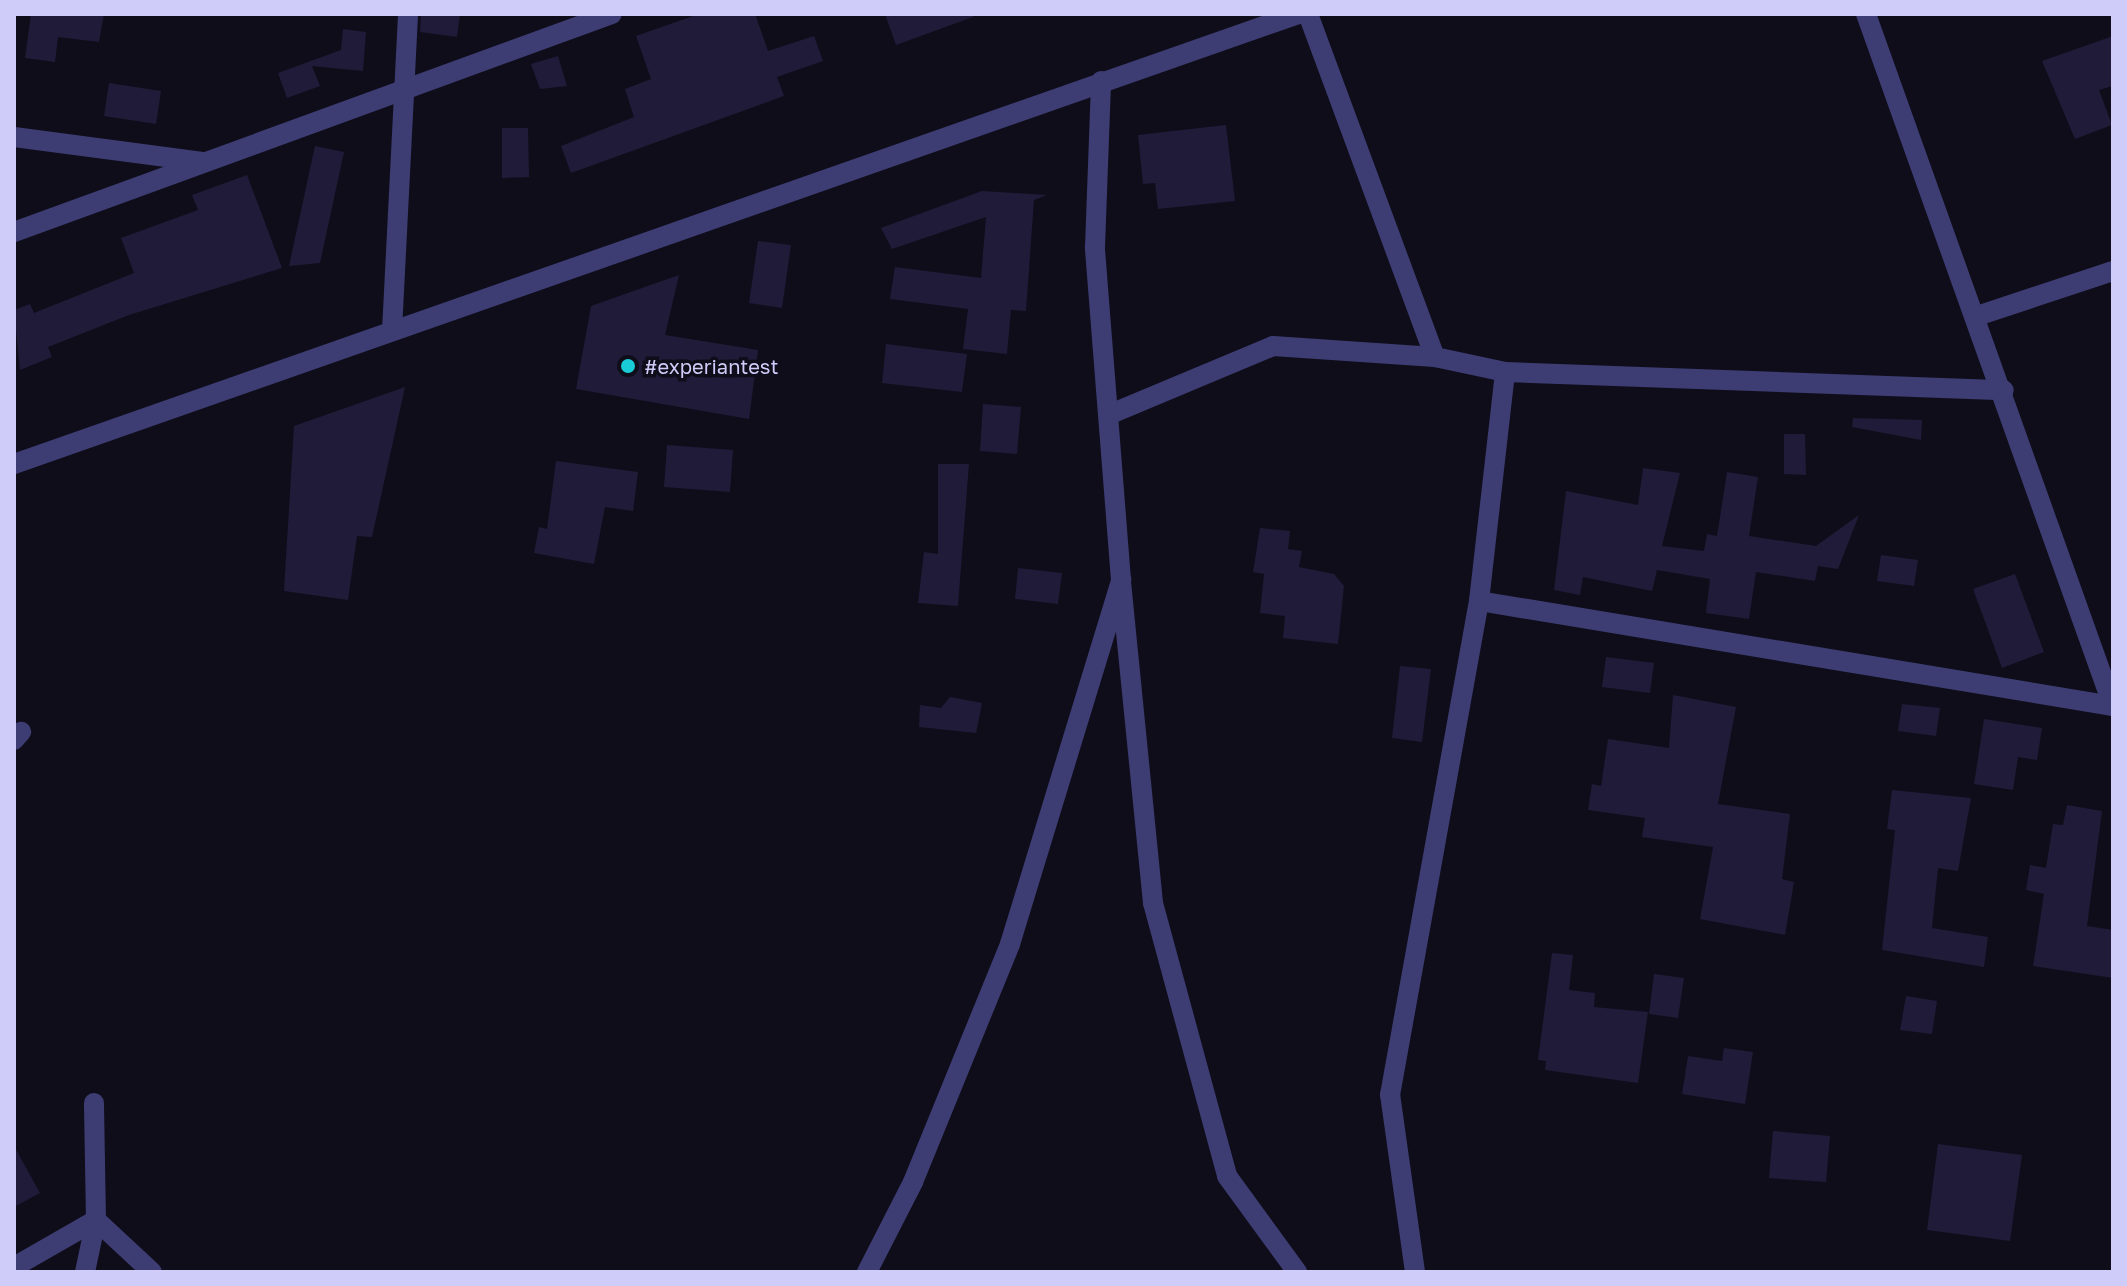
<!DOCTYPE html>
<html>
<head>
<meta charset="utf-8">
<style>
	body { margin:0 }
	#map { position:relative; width:2127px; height:1286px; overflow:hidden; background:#0f0d1a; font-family:"Golos Text",sans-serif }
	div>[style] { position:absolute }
	.building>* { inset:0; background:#201b39 }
	.minor>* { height:20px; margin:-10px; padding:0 10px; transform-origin:10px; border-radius:10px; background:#3d3d74 }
	.tertiary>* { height:20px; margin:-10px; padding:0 10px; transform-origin:10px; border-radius:10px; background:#3d3d74 }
	.dots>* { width:22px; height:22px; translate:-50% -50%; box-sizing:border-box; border:4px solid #0f0d1a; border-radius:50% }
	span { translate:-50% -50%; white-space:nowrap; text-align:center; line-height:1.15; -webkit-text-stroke:7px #0f0d1a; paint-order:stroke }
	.poi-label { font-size:20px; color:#d0ccf9 }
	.left { translate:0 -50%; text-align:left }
	.frame { position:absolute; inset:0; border:16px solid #d0ccf9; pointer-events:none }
</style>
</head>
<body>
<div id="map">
	<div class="building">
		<i style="clip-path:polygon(31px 14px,104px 14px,99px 42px,58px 37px,55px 62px,25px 58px)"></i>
		<i style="clip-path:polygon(421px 14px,460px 14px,457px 37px,420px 32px)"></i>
		<i style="clip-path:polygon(699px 14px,755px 14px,768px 51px,814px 36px,823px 61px,777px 77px,784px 96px,571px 173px,561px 146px,634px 117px,625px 89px,651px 79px,636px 36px)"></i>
		<i style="clip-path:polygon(885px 14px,973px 14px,973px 17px,896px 45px)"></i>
		<i style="clip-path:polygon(343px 29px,366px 32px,363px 71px,312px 66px,320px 86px,287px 98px,278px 73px,341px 50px)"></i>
		<i style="clip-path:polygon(2113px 36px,2113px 86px,2099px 90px,2112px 125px,2075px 139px,2042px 61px)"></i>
		<i style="clip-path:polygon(558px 56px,567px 86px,540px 89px,531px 64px)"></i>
		<i style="clip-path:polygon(109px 83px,161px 91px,156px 124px,104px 116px)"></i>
		<i style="clip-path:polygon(1226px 125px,1235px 201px,1158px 209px,1155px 183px,1143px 184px,1138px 135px)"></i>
		<i style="clip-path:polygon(502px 128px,528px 128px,529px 177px,502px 178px)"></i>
		<i style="clip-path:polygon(315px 146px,344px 152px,320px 263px,289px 266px)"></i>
		<i style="clip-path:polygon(247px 175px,282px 268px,129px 315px,48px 347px,52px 357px,20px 370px,14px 310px,30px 304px,34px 313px,134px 273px,121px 238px,198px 210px,192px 195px)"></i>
		<i style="clip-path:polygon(982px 191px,1047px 195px,1034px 200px,1026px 311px,1011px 310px,1007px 354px,963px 349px,968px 309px,890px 299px,895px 267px,981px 278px,986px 217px,892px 249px,881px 228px)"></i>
		<i style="clip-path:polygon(758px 241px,791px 245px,782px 308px,749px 303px)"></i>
		<i style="clip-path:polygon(679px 275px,665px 335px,758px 350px,749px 419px,576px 389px,591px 306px)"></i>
		<i style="clip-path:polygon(886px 344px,967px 354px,962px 392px,882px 383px)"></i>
		<i style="clip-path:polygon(405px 387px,372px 537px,357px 536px,348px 600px,284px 591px,294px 426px)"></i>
		<i style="clip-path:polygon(983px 404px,1021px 407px,1017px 454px,980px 451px)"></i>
		<i style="clip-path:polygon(1853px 418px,1922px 420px,1921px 440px,1852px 427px)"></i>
		<i style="clip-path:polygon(1784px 434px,1805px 434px,1806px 475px,1784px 474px)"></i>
		<i style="clip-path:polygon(667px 445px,733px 450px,730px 492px,664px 487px)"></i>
		<i style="clip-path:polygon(556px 461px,638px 472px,633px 511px,605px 507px,594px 564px,534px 553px,539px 527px,547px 529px)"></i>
		<i style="clip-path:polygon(938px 464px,969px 464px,958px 606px,918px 603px,924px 552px,938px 554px)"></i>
		<i style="clip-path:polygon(1643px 468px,1680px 473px,1662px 546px,1704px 551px,1707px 534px,1717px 536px,1727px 472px,1758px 477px,1749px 536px,1816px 546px,1859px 515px,1838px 569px,1818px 566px,1815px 581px,1756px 572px,1749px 619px,1706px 613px,1710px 579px,1657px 570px,1652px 591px,1583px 577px,1580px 595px,1554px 590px,1566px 491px,1638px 505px)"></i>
		<i style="clip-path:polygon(1260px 528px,1290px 531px,1288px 549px,1302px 551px,1299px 567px,1334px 574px,1344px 586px,1338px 644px,1283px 638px,1285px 616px,1260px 613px,1264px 574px,1253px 572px)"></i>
		<i style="clip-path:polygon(1881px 555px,1918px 560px,1914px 586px,1877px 581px)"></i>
		<i style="clip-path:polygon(1018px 568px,1062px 573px,1058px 604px,1015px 599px)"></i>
		<i style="clip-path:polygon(2015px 574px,2044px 652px,2002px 668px,1973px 589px)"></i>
		<i style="clip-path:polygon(1606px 657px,1654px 663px,1650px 693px,1602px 687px)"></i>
		<i style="clip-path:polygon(1400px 666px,1431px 669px,1422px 742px,1392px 738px)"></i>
		<i style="clip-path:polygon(1673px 695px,1736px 707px,1718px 804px,1790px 814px,1782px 879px,1794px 882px,1785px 935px,1700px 919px,1713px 847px,1642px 837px,1645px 818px,1588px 810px,1592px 784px,1601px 786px,1608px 739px,1669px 748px)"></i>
		<i style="clip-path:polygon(950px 697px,982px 703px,976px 733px,919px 727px,920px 705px,941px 708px)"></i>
		<i style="clip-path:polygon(1902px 704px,1940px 708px,1936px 736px,1898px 731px)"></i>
		<i style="clip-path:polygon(1984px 719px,2042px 728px,2037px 760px,2018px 757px,2013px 790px,1974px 784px)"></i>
		<i style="clip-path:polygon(1892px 790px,1971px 798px,1958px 871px,1938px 868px,1932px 928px,1988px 937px,1984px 967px,1882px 950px,1895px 830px,1887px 829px)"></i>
		<i style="clip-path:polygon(2067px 805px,2102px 811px,2087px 926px,2113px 930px,2113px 978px,2033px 966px,2044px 894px,2026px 890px,2030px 865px,2046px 868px,2053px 824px,2063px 825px)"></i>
		<i style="clip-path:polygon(1552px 953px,1573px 955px,1569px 990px,1595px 993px,1594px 1007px,1648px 1012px,1638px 1083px,1545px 1070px,1546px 1061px,1538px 1060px)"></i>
		<i style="clip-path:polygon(1654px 974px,1684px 978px,1678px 1018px,1649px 1014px)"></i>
		<i style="clip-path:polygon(1906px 996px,1937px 1001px,1932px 1034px,1900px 1030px)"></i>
		<i style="clip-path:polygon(1724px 1048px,1753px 1052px,1745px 1104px,1682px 1094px,1688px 1056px,1722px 1061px)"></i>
		<i style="clip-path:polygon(1773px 1131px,1830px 1136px,1826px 1182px,1769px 1178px)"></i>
		<i style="clip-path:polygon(1938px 1144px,2022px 1155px,2010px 1241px,1927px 1230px)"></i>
		<i style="clip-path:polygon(14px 1146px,40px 1193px,14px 1207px)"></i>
	</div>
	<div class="minor">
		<i style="left:1308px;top:14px;width:366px;rotate:69.7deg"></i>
		<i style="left:1866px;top:14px;width:735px;rotate:70.36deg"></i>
		<i style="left:14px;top:137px;width:192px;rotate:7.5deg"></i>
		<i style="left:14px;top:232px;width:636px;rotate:-20.03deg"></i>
		<i style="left:1977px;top:316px;width:143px;rotate:-18.3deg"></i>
		<i style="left:392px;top:331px;width:317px;rotate:-87.1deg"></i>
		<i style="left:1113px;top:413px;width:173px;rotate:-22.7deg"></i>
		<i style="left:1273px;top:346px;width:162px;rotate:3.9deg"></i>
		<i style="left:1435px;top:357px;width:72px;rotate:12.1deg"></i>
		<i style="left:1505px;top:372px;width:499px;rotate:2.1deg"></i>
		<i style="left:1121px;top:582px;width:323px;rotate:84.3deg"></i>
		<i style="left:1153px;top:903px;width:283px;rotate:74.8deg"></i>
		<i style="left:1227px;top:1176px;width:119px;rotate:53.9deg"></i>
		<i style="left:1479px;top:601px;width:643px;rotate:9.4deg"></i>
		<i style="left:14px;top:740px;width:11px;rotate:-49deg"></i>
		<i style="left:14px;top:1267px;width:95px;rotate:-29.8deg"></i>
		<i style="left:96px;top:1220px;width:76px;rotate:42.9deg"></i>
		<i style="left:85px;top:1272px;width:53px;rotate:-78.1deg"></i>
		<i style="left:96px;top:1220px;width:117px;rotate:-91deg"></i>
		<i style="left:867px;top:1272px;width:101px;rotate:-62.9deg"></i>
		<i style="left:913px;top:1182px;width:257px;rotate:-67.8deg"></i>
		<i style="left:1010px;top:944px;width:381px;rotate:-73deg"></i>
		<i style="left:1121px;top:580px;width:334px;rotate:-94.5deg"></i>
		<i style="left:1095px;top:247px;width:166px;rotate:-87.9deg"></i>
		<i style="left:1415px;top:1272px;width:179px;rotate:-98deg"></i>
		<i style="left:1390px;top:1095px;width:502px;rotate:-79.79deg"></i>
		<i style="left:1479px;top:601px;width:230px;rotate:-83.5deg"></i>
	</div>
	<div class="tertiary">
		<i style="left:14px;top:464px;width:1361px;rotate:-19.31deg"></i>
	</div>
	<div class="dots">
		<i style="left:628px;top:366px;background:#19cad7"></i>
	</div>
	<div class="poi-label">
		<span class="left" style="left:644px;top:366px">#experiantest</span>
	</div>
	<div class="frame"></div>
</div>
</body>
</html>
